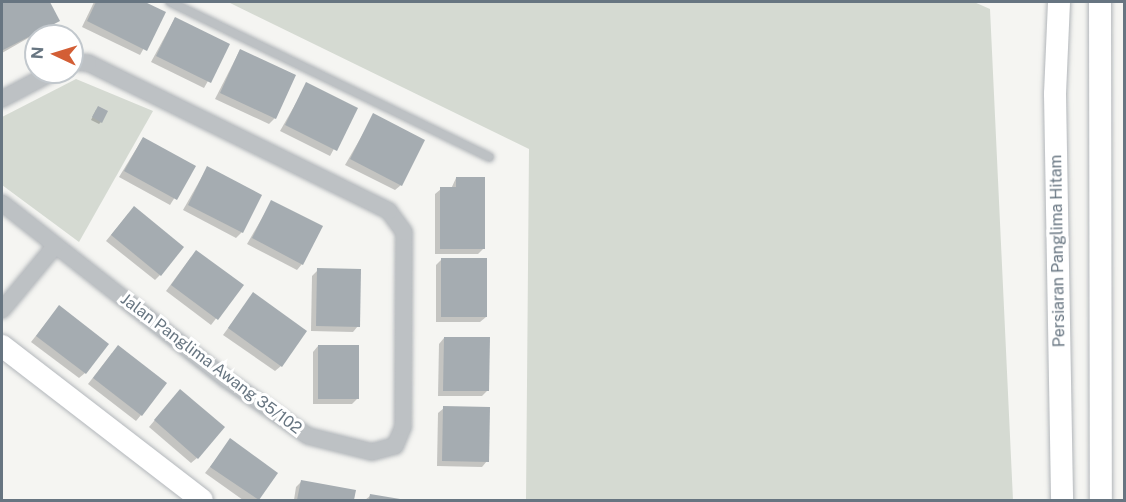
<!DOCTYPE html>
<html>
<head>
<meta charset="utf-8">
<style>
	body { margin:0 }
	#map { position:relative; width:1126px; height:502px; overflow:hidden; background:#f5f5f2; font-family:"Public Sans",sans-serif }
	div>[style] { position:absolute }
	.green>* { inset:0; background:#d5dad2 }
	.shadow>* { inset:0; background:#0003 }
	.building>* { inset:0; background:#a5acb1 }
	.roads { filter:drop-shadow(0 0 2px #b2b6ba) drop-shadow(0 0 2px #b2b6ba) }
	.lane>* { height:8px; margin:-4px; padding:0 4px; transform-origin:4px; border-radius:4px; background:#bdc1c4 }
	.street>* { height:16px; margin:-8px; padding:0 8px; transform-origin:8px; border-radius:8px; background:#bdc1c4 }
	.secondary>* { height:22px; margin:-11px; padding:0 11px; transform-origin:11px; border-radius:11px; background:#fff }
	span { translate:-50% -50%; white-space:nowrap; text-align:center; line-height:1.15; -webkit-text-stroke:6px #fff; paint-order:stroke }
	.street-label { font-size:16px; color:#677581 }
	.frame { position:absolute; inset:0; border:3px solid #677581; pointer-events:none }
	.north { position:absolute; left:24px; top:24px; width:60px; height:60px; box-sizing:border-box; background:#fff; border:2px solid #c2c8cd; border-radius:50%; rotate:274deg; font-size:16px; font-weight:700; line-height:24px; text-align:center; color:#677581 }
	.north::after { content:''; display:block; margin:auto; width:21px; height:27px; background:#d35e35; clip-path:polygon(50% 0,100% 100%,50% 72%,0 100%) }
</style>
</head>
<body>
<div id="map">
	<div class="green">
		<i style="clip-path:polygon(228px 2px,974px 2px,990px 9px,1013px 500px,526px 500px,529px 149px)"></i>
		<i style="clip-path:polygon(76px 79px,153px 111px,79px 242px,2px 185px,2px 117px)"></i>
	</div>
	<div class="shadow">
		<i style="clip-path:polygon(48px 2px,58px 21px,2px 53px,2px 3px)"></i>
		<i style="clip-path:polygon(94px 2px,142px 2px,164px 12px,140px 55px,82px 27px)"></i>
		<i style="clip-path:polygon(175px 18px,228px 45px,204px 88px,151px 62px)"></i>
		<i style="clip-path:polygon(240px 50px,275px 118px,269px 124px,215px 99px)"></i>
		<i style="clip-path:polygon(307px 84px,356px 109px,330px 156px,280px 131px)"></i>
		<i style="clip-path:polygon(96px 110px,101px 122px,99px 124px,91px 120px)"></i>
		<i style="clip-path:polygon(374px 115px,401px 185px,395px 190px,345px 165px)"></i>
		<i style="clip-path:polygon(143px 138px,194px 167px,170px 205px,119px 177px)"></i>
		<i style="clip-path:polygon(207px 168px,242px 232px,236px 238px,183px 210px)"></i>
		<i style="clip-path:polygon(456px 178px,484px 248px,478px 254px,435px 254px,435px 194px,441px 189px,451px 189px)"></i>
		<i style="clip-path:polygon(272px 201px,302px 264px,297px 270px,247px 244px)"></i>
		<i style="clip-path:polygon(128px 214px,160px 275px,155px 280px,106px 241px)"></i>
		<i style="clip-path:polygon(191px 257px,242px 285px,211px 325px,166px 291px)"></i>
		<i style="clip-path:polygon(441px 260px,486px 317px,480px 322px,436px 322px,436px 265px)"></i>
		<i style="clip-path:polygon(318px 270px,358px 326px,353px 332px,311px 331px,312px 276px)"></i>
		<i style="clip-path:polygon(253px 294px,281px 366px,275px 371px,223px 335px)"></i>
		<i style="clip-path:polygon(54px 313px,85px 373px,79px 378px,31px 342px)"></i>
		<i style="clip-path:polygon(444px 338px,488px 390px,482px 396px,438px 396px,439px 344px)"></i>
		<i style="clip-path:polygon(318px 346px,358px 398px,352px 404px,313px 404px,313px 352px)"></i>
		<i style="clip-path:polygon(112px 353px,141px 415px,136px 421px,88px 384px)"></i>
		<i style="clip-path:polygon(175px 396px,197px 458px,191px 463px,149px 427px)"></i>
		<i style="clip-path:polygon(444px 408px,487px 461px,482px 467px,437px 466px,438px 413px)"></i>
		<i style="clip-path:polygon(231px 440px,276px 473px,257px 500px,243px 500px,205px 473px)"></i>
		<i style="clip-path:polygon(302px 481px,354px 491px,353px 500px,294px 500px,296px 487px)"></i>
		<i style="clip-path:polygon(370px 496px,399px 500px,365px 500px)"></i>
	</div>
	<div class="building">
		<i style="clip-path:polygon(2px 2px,50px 2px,60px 21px,3px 50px)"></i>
		<i style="clip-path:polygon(96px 2px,145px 2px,166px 12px,147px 51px,87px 21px)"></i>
		<i style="clip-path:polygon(175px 17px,230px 44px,211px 83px,156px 56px)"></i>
		<i style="clip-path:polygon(240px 49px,296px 75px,276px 119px,220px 93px)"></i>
		<i style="clip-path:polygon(306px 82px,358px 108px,337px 151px,285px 125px)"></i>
		<i style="clip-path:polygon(98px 106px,108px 111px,102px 123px,92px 117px)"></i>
		<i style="clip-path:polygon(373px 113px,425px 140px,402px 186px,350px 159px)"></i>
		<i style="clip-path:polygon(143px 137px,196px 166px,177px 200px,124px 171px)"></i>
		<i style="clip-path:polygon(207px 166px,262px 195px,243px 233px,188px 205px)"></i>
		<i style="clip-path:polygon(456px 177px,485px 177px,485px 249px,440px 249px,440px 187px,456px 187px)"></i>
		<i style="clip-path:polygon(271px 200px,323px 226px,303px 265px,252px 238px)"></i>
		<i style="clip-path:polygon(134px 206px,184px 247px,161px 276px,111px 235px)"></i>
		<i style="clip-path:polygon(196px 250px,244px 285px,218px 320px,171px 285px)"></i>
		<i style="clip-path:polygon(441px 258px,487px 258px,487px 317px,441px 317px)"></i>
		<i style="clip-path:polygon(317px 268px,361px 269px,360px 327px,316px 326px)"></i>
		<i style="clip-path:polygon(253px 292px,307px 331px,282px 367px,228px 328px)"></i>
		<i style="clip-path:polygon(59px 305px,109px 344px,86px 374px,36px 336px)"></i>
		<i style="clip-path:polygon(444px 337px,490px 337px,489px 391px,443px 391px)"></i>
		<i style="clip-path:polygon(118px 345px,167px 383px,142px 416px,93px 378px)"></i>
		<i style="clip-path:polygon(318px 345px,359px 345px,359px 399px,318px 399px)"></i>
		<i style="clip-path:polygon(180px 389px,225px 427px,198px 459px,154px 420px)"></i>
		<i style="clip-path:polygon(443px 406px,490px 407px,489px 462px,442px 461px)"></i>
		<i style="clip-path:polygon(230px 438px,278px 473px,259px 500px,210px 467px)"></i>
		<i style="clip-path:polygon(301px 480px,356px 490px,354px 500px,297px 500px)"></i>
		<i style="clip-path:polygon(370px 494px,400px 499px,400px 500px,369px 500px)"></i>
	</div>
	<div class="roads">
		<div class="lane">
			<i style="left:170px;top:2px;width:355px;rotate:25.9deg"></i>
		</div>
		<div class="street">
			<i style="left:2px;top:99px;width:58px;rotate:-27.9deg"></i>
			<i style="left:2px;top:203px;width:286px;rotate:38.2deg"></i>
			<i style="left:227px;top:380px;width:98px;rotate:34.7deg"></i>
			<i style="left:308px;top:436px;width:66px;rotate:14deg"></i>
			<i style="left:372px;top:452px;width:24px;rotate:-15deg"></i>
			<i style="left:395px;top:446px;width:21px;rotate:-67deg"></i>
			<i style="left:403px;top:427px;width:195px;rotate:-89.7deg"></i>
			<i style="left:404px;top:232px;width:26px;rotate:-126deg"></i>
			<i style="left:389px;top:211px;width:335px;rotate:-153.8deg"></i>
			<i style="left:88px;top:63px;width:16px;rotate:-176deg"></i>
			<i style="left:2px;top:310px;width:83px;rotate:-50.4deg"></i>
		</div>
		<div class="secondary">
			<i style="left:1059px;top:2px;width:92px;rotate:92.5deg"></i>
			<i style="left:1055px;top:94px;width:406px;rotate:89deg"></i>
			<i style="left:1100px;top:2px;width:498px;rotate:89.9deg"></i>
			<i style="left:2px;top:346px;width:252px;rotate:37.6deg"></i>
		</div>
	</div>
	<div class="street-label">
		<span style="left:1058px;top:251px;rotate:-91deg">Persiaran Panglima Hitam</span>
		<span style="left:211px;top:364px;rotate:37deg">Jalan Panglima Awang 35/102</span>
	</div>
	<div class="frame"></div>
	<div class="north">N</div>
</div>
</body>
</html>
